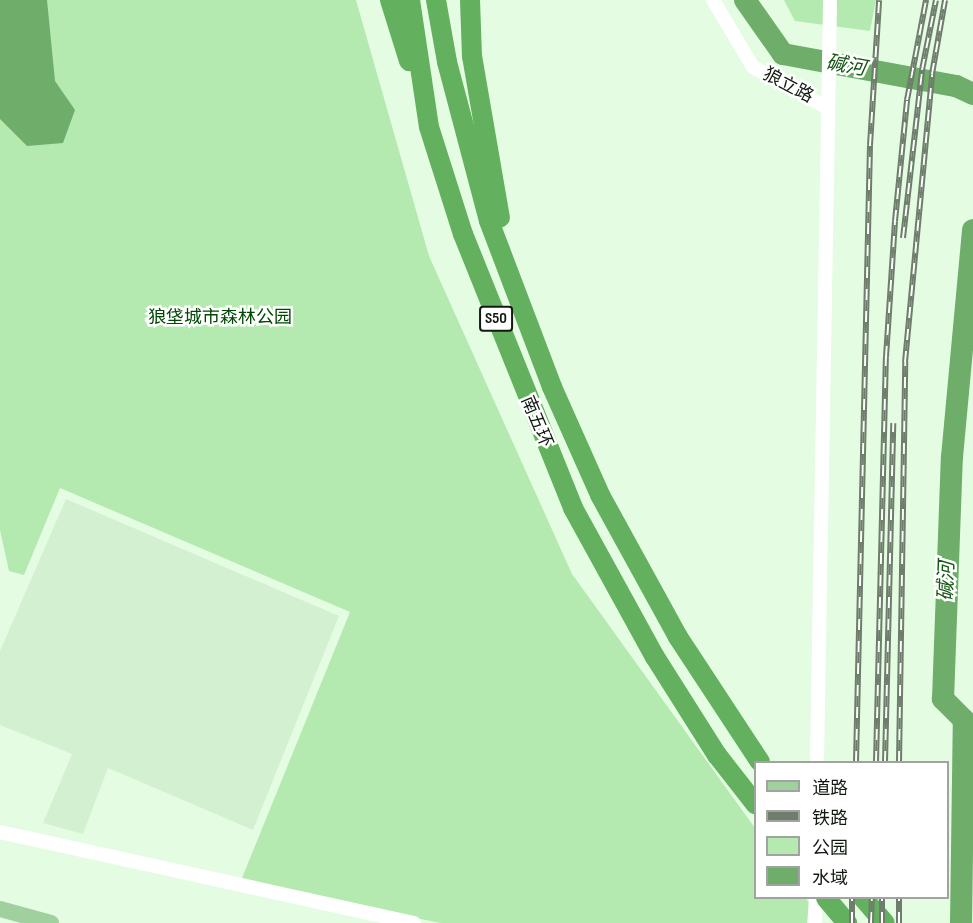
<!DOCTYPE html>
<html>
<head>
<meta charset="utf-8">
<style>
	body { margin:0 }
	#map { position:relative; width:973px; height:923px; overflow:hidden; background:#e4fce1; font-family:"Sofia Sans Condensed","Noto Sans SC",sans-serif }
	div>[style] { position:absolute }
	.built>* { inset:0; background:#d3f1d1 }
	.green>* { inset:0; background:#b4eab0 }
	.water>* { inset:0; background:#6ead6a }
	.river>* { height:22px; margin:-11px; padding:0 11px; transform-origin:11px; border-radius:11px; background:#6ead6a }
	.minor>* { height:14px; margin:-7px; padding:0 7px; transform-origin:7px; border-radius:7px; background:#fff }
	.major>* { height:16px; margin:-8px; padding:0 8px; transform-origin:8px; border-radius:8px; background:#a1d09f }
	.highway>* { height:20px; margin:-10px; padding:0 10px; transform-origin:10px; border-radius:10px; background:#63b05f }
	.rail>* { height:6px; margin-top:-3px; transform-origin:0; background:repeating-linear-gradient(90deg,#fff 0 11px,#6e7d6c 0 22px); box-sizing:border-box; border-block:2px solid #6e7d6c }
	span { translate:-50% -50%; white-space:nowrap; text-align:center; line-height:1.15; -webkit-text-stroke:5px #fff; paint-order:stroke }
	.shield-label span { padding:2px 4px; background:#fff; border:2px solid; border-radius:4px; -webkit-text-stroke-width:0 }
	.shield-label { font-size:16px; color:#121a11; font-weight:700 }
	.street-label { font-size:18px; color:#121a11 }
	.park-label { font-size:18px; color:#014804 }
	.water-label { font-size:20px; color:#165716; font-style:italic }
	.legend { position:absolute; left:754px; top:761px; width:195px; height:138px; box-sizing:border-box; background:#fff; border:2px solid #a0a3a0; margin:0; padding:8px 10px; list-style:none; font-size:18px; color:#121a11 }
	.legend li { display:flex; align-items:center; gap:12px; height:30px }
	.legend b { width:30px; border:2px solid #a0a3a0 }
</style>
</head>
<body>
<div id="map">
	<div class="built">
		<i style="clip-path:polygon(66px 499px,339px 616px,253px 830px,108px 768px,83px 834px,43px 823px,72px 754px,0 725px,0 651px)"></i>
	</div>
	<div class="green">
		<i style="clip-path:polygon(0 0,356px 0,429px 256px,572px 574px,755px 828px,756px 898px,805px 898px,809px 902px,807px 923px,441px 923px,240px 883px,350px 612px,60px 488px,24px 575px,9px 571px,0 530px)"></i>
		<i style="clip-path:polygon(784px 0,876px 0,870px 31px,795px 21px)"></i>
	</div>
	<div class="water">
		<i style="clip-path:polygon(0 0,47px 0,55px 81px,75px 110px,63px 143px,27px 146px,0 119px)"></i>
	</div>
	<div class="river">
		<i style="left:745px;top:0;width:66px;rotate:54.9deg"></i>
		<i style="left:783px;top:54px;width:176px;rotate:10.5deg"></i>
		<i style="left:956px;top:86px;width:19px;rotate:25deg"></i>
		<i style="left:961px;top:923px;width:203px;rotate:-89.2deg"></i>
		<i style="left:964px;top:720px;width:30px;rotate:-135deg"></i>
		<i style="left:943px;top:699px;width:242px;rotate:-87.9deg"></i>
		<i style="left:952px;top:457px;width:228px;rotate:-84.7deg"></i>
	</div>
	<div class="minor">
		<i style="left:713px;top:0;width:78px;rotate:59.2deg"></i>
		<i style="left:753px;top:67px;width:85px;rotate:28.7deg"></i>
		<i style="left:817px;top:762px;width:762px;rotate:-89.02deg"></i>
		<i style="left:0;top:832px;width:424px;rotate:12.4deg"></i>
		<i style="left:815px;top:923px;width:25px;rotate:-88deg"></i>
	</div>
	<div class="major">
		<i style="left:0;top:909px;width:53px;rotate:15.4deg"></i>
	</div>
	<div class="highway">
		<i style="left:390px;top:0;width:64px;rotate:72.7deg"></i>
		<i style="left:410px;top:0;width:128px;rotate:81.5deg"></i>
		<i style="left:429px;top:127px;width:112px;rotate:72.4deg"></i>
		<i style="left:463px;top:234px;width:295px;rotate:68.1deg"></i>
		<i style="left:573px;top:508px;width:170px;rotate:61.2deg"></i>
		<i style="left:655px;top:657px;width:116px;rotate:57.7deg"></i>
		<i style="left:717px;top:755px;width:63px;rotate:52deg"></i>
		<i style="left:436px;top:0;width:63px;rotate:79.9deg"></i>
		<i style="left:447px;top:62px;width:164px;rotate:75.2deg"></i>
		<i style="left:489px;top:221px;width:178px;rotate:69.2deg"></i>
		<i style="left:552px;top:387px;width:118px;rotate:66deg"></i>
		<i style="left:600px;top:495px;width:162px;rotate:61.2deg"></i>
		<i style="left:678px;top:637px;width:149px;rotate:56.7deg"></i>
		<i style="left:470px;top:0;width:56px;rotate:88deg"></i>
		<i style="left:472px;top:56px;width:164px;rotate:80.2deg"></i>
		<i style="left:826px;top:898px;width:33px;rotate:50deg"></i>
		<i style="left:863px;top:898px;width:33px;rotate:49deg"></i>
	</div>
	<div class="rail">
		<i style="left:903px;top:238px;width:169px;rotate:-83.5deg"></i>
		<i style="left:922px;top:70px;width:71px;rotate:-78.7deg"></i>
		<i style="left:856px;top:762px;width:617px;rotate:-88.7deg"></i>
		<i style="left:870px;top:145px;width:145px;rotate:-86.4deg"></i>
		<i style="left:876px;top:762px;width:405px;rotate:-88.6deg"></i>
		<i style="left:886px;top:357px;width:136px;rotate:-86.2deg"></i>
		<i style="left:895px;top:221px;width:122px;rotate:-84.3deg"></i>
		<i style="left:907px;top:100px;width:102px;rotate:-79.2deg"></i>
		<i style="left:885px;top:762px;width:339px;rotate:-88.6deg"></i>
		<i style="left:899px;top:762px;width:400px;rotate:-89.1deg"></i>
		<i style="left:905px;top:362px;width:289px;rotate:-84.6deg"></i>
		<i style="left:932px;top:74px;width:75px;rotate:-80deg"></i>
		<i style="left:852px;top:923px;width:25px;rotate:-90deg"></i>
		<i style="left:871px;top:923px;width:25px;rotate:-88deg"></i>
		<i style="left:882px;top:923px;width:25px;rotate:-90deg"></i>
		<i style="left:899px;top:923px;width:25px;rotate:-90deg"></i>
	</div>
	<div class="shield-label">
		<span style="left:496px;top:319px">S50</span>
	</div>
	<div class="street-label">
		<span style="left:788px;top:86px;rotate:28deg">狼立路</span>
		<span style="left:536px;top:422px;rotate:67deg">南五环</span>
	</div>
	<div class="park-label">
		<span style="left:220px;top:318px">狼垡城市森林公园</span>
	</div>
	<div class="water-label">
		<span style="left:846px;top:66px;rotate:10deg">碱河</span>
		<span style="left:947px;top:581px;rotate:-88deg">碱河</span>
	</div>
	<ul class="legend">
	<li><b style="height:8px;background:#a1d09f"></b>道路</li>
	<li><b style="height:8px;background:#6e7d6c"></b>铁路</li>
	<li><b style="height:16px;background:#b4eab0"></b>公园</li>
	<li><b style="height:16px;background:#6ead6a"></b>水域</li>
	</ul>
</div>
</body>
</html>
